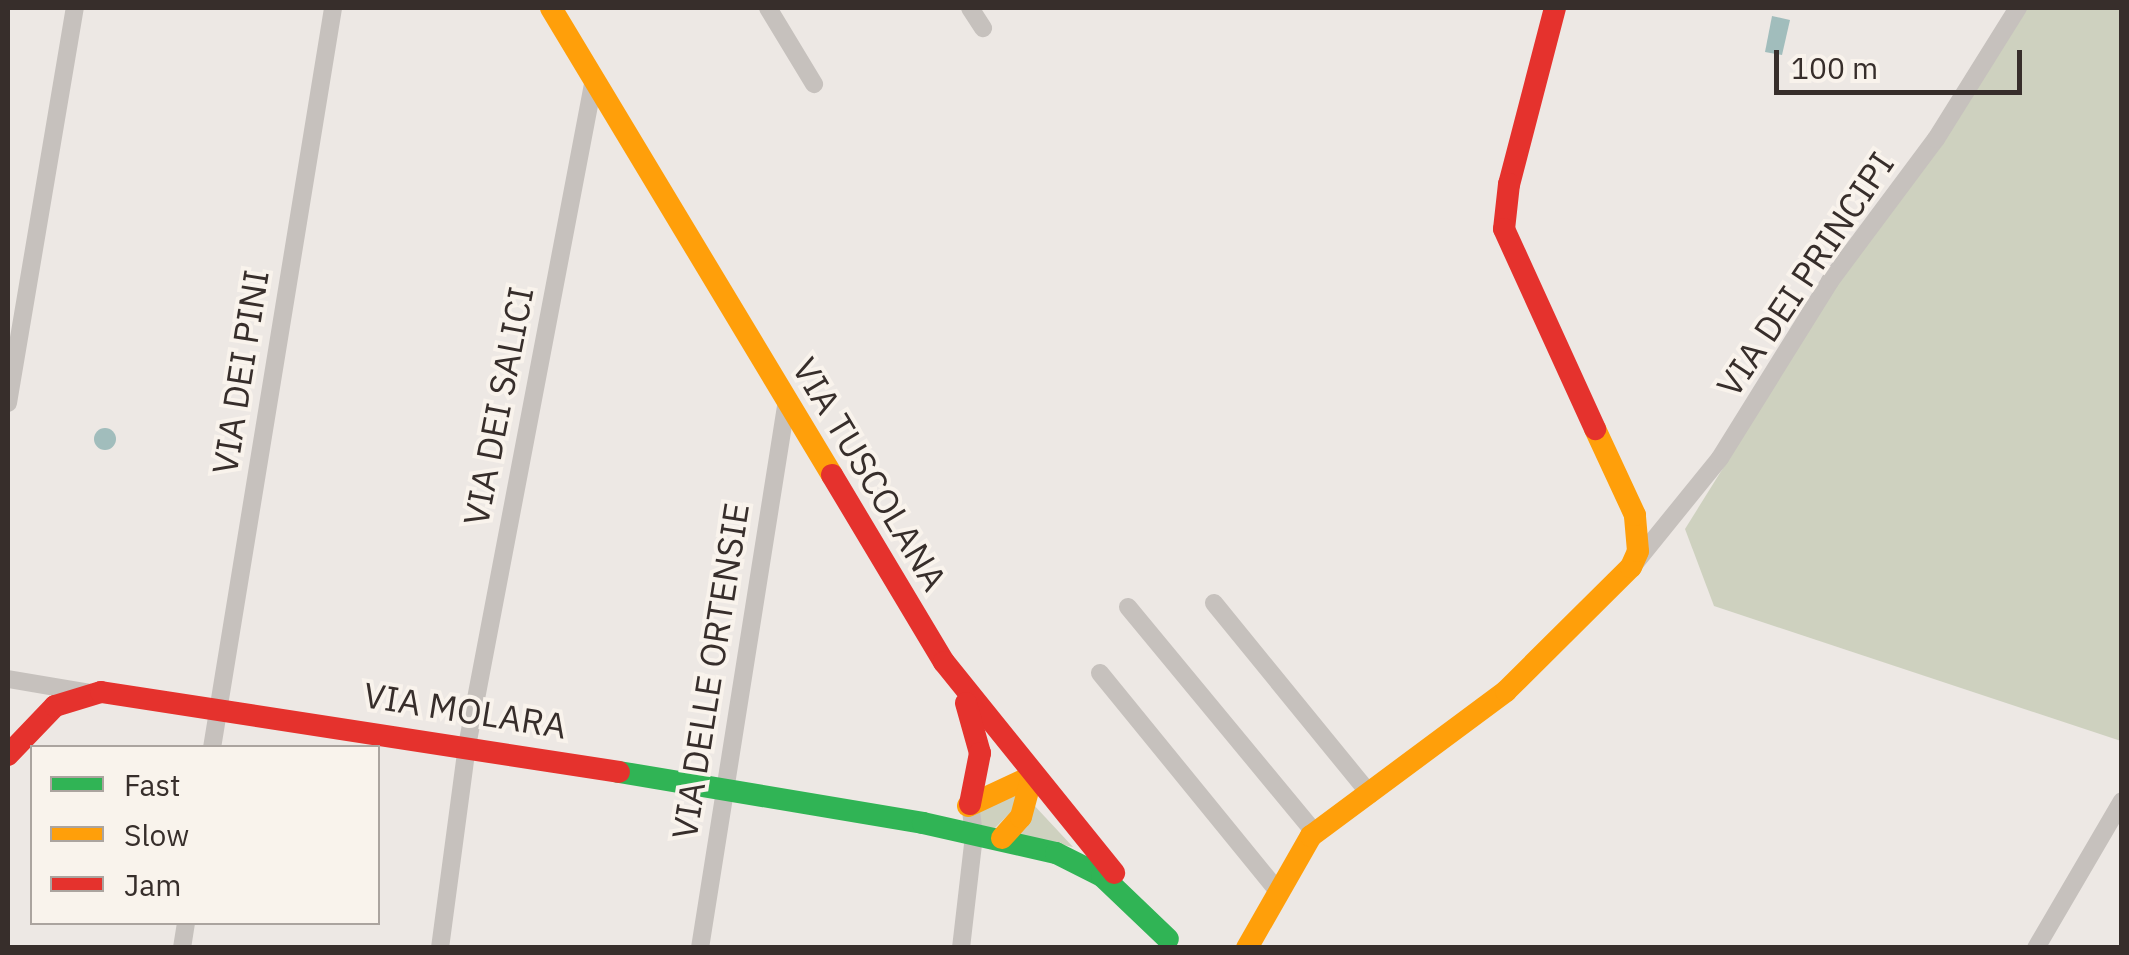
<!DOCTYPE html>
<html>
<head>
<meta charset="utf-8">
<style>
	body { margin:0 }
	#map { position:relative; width:2129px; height:955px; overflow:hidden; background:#ede8e4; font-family:"IBM Plex Sans",sans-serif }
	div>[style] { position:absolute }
	.green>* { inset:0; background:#ced1bf }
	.water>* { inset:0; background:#a1bdbc }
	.round { border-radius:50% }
	.street>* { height:18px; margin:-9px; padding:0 9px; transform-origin:9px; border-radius:9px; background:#c6c1bd }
	.fast>* { height:22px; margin:-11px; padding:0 11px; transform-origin:11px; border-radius:11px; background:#30b455 }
	.slow>* { height:22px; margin:-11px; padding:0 11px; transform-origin:11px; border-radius:11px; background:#ff9f0a }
	.jam>* { height:22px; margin:-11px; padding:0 11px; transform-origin:11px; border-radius:11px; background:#e5322d }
	span { translate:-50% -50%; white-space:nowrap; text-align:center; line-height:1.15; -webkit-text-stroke:8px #f9f3ec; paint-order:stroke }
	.street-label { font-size:35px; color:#372e2b }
	.frame { position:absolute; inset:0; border:10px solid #372e2b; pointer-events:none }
	.legend { position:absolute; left:30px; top:745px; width:350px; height:180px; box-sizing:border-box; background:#f9f3ec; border:2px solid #aba49f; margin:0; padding:12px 18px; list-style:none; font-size:30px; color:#372e2b }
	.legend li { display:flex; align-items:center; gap:20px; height:50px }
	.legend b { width:50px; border:2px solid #aba49f }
	.scale { position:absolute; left:1774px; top:50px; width:248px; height:45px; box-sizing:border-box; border:5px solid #372e2b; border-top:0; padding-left:12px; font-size:30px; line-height:35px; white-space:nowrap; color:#372e2b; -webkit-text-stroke:8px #f9f3ec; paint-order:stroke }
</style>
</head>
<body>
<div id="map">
	<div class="green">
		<i style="clip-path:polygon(2010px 8px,2121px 8px,2121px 741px,1714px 606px,1685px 529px)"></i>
		<i style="clip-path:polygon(1019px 790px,1019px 804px,993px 830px,976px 824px,976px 809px)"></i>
		<i style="clip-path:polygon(1032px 803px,1073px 847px,1018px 835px)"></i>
	</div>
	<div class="water">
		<i style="clip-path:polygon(1772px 16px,1790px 20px,1782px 55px,1765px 52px)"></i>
		<i class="round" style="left:94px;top:428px;width:22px;height:22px"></i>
	</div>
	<div class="street">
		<i style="left:768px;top:8px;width:89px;rotate:58.8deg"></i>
		<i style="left:970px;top:8px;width:24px;rotate:57deg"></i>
		<i style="left:8px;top:403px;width:401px;rotate:-80.4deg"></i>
		<i style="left:1635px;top:563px;width:135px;rotate:-51deg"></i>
		<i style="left:1720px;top:458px;width:208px;rotate:-58.1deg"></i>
		<i style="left:1830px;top:281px;width:177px;rotate:-53.3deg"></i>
		<i style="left:1936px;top:139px;width:155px;rotate:-58deg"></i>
		<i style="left:1214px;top:603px;width:247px;rotate:50.8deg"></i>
		<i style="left:1128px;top:607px;width:293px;rotate:50.4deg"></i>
		<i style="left:1100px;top:673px;width:281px;rotate:50.8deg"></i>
		<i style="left:8px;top:679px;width:83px;rotate:9.7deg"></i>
		<i style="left:212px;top:748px;width:750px;rotate:-80.71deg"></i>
		<i style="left:182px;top:948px;width:26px;rotate:-81deg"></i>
		<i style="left:440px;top:948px;width:204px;rotate:-82.4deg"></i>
		<i style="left:467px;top:746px;width:679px;rotate:-79.22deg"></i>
		<i style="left:700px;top:948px;width:549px;rotate:-80.98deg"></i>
		<i style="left:961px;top:948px;width:114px;rotate:-83.4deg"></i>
		<i style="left:974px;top:835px;width:31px;rotate:-97deg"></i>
		<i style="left:2036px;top:948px;width:170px;rotate:-59.7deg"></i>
	</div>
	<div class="fast">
		<i style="left:619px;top:772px;width:308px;rotate:9.5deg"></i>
		<i style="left:923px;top:823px;width:136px;rotate:12.7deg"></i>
		<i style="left:1056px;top:853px;width:51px;rotate:26.6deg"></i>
		<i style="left:1102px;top:876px;width:91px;rotate:43.7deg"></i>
	</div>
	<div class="slow">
		<i style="left:551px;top:8px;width:545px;rotate:58.96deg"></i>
		<i style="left:968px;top:806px;width:71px;rotate:-25.1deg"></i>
		<i style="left:1002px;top:838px;width:28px;rotate:-48deg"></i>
		<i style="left:1021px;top:817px;width:42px;rotate:-75deg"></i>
		<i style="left:1247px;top:948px;width:129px;rotate:-60.3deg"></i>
		<i style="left:1311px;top:836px;width:243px;rotate:-36.6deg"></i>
		<i style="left:1506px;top:691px;width:176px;rotate:-44.8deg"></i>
		<i style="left:1631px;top:567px;width:17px;rotate:-66deg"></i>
		<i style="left:1638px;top:551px;width:36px;rotate:-95deg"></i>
		<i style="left:1635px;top:515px;width:95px;rotate:-114.9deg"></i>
	</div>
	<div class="jam">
		<i style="left:1555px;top:8px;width:182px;rotate:104.6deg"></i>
		<i style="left:1509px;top:184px;width:45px;rotate:96.3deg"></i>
		<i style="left:1504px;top:229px;width:220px;rotate:65.5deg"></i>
		<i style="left:832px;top:475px;width:218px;rotate:59.1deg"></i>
		<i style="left:944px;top:662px;width:271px;rotate:51.1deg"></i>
		<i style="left:966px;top:703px;width:52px;rotate:74.4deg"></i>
		<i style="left:980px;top:753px;width:52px;rotate:101.1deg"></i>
		<i style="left:8px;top:755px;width:68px;rotate:-46.2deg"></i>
		<i style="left:55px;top:706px;width:48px;rotate:-16.9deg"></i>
		<i style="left:101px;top:692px;width:524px;rotate:8.78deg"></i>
	</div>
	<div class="street-label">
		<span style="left:1805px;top:274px;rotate:-56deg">VIA DEI PRINCIPI</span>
		<span style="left:240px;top:372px;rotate:-81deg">VIA DEI PINI</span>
		<span style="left:498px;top:406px;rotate:-79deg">VIA DEI SALICI</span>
		<span style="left:870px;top:474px;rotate:59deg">VIA TUSCOLANA</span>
		<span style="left:710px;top:671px;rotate:-81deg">VIA DELLE ORTENSIE</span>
		<span style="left:465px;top:710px;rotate:9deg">VIA MOLARA</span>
	</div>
	<div class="frame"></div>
	<ul class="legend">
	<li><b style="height:12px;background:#30b455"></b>Fast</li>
	<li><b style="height:12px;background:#ff9f0a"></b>Slow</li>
	<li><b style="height:12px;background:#e5322d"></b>Jam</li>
	</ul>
	<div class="scale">100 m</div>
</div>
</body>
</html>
